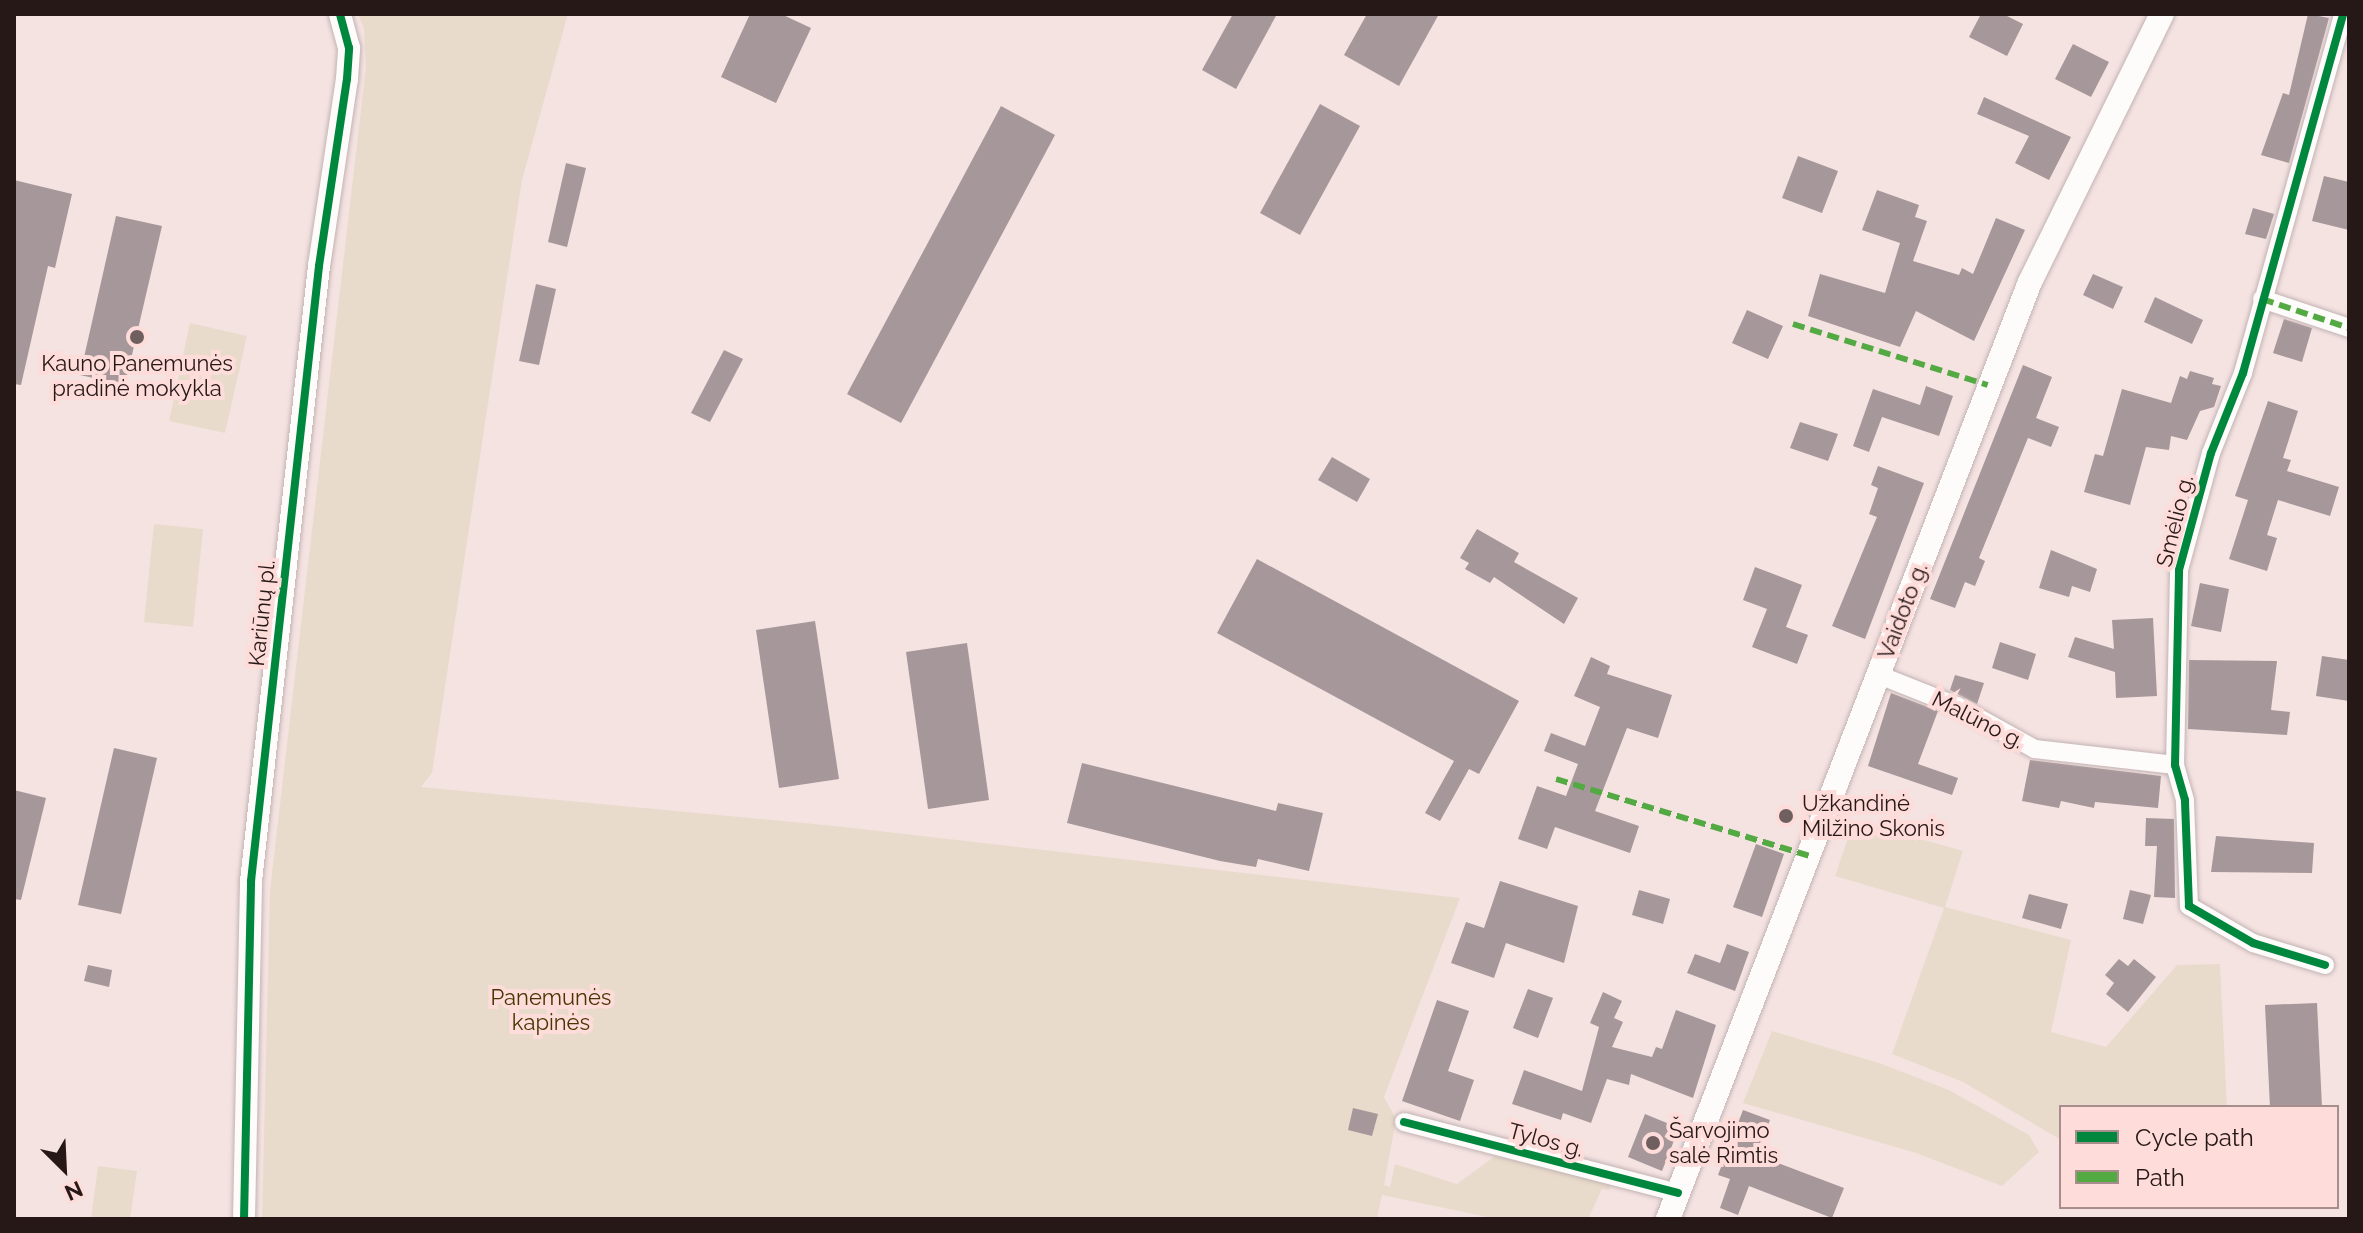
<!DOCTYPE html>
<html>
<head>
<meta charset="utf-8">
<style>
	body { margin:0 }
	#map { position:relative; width:2363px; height:1233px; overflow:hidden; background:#f5e3e2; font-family:Raleway,sans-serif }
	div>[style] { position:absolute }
	.green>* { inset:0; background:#e9dbcb }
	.building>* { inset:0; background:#a6979a }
	.roads { filter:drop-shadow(0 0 2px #c2b3b3) drop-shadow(0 0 2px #c2b3b3) }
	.minor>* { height:18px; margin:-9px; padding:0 9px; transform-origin:9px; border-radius:9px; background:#fefbfb }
	.tertiary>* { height:22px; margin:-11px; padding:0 11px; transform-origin:11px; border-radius:11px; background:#fefbfb }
	.secondary>* { height:24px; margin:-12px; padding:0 12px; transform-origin:12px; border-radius:12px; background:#fefbfb }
	.quiet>* { height:6px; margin-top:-3px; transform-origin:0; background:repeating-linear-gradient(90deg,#53a942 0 12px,transparent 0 18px) }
	.cycleway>* { height:8px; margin:-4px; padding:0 4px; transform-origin:4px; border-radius:4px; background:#00873e }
	.dots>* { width:22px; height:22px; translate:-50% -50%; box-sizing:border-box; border:4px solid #fddcda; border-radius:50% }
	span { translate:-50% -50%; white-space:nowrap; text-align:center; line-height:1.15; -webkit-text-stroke:8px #fddcda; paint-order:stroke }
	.poi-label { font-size:22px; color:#271818 }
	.left { translate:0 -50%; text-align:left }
	.street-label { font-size:22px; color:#271818 }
	.park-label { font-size:22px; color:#483602 }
	.frame { position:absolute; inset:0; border:16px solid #271818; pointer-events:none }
	.legend { position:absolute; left:2059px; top:1105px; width:280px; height:104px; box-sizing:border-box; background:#fddcda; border:2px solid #a78e8c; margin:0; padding:10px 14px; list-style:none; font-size:24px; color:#271818 }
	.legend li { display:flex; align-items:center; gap:16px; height:40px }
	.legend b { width:40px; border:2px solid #a78e8c }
	.north { position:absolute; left:24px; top:1129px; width:80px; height:80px; -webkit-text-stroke:6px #fddcda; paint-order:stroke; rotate:156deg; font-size:22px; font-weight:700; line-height:32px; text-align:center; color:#271818 }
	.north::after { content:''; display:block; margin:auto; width:28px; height:36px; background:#271818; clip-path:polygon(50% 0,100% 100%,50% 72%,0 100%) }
</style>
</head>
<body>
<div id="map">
	<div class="green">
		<i style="clip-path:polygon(358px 14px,568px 14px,522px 180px,432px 773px,421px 787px,835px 826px,1460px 898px,1384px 1097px,1396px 1119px,1384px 1185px,1390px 1187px,1395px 1164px,1457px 1184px,1495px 1156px,1612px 1182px,1609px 1190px,1602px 1189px,1588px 1219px,1497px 1219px,1382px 1195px,1377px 1219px,262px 1219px,270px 890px,366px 67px,364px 29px)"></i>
		<i style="clip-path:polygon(190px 323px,247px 336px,225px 433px,169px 421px)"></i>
		<i style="clip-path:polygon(154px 524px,203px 529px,193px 627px,144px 622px)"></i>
		<i style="clip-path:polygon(1854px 820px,1963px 851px,1945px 907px,2071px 940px,2051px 1032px,2106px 1047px,2177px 965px,2220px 964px,2227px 1107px,2061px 1107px,2061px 1140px,1963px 1082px,1892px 1054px,1944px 908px,1835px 876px)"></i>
		<i style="clip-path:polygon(1772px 1031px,1882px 1064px,1949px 1090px,2029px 1135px,2039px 1152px,2002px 1186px,1916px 1153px,1743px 1103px)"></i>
		<i style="clip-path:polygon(98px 1166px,137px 1171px,130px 1219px,91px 1219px)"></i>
	</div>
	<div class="building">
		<i style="clip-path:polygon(750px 14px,781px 14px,811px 28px,776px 103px,721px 77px)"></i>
		<i style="clip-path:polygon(1233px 14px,1277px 14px,1236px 89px,1202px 70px)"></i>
		<i style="clip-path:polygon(1367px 14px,1439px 14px,1399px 86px,1344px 55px)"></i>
		<i style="clip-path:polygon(1981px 14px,2003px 14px,2023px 24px,2007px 56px,1969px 37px)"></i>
		<i style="clip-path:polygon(2308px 14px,2329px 18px,2289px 163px,2261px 155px,2283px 93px,2289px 95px)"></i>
		<i style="clip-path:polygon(2073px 44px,2109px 62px,2091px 97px,2055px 79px)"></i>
		<i style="clip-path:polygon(1984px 97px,2071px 137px,2049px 180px,2015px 163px,2029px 136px,1977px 114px)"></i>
		<i style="clip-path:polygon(1320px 104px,1360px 126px,1300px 235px,1260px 213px)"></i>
		<i style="clip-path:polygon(1001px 106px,1055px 135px,901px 423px,847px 394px)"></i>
		<i style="clip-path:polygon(1798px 156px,1838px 171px,1822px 213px,1782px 198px)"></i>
		<i style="clip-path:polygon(566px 163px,586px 168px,567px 247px,548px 242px)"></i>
		<i style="clip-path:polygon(2324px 176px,2349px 182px,2349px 230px,2312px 221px)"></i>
		<i style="clip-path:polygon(14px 180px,72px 194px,55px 268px,48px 266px,21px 385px,14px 384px)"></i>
		<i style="clip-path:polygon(1877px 190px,1919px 205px,1915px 217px,1927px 221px,1913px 261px,1959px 275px,1962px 268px,1973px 274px,1996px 218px,2025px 230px,1974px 341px,1916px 311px,1900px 347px,1808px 316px,1820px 274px,1885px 293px,1900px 243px,1862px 230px)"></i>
		<i style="clip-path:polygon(2253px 208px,2274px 214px,2266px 239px,2245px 234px)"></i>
		<i style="clip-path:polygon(116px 216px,162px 226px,125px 385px,80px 375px)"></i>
		<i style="clip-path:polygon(2093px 274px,2123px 287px,2113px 309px,2083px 295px)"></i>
		<i style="clip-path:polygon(536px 284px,556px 289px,539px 365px,519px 361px)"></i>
		<i style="clip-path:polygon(2155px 297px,2203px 320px,2192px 344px,2144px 322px)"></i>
		<i style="clip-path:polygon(1747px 310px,1783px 326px,1768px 359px,1732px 343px)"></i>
		<i style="clip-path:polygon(2284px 319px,2312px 328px,2302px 362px,2273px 353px)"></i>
		<i style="clip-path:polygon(724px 350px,743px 359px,710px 422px,691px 413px)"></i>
		<i style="clip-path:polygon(2023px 365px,2052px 377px,2036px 418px,2059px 427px,2051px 447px,2028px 438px,1979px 558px,1985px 561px,1975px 586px,1965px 582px,1955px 608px,1930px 599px)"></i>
		<i style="clip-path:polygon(2190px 371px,2214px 378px,2212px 384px,2221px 386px,2214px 407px,2200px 411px,2187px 440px,2171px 436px,2169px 450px,2146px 447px,2130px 505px,2084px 492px,2095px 454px,2103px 456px,2122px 389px,2171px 403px,2180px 376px,2187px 379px)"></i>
		<i style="clip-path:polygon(1926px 386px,1953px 396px,1939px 436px,1882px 417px,1869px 452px,1853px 446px,1873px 389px,1920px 405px)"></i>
		<i style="clip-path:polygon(2268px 401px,2298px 411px,2283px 458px,2291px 460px,2287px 471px,2339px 487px,2330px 516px,2278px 500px,2267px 535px,2277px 538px,2267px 571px,2229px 559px,2248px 500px,2235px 496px)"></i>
		<i style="clip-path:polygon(1800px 422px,1838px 434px,1828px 461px,1790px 448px)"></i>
		<i style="clip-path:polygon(1332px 457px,1370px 479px,1357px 502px,1318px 480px)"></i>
		<i style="clip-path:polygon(1878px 466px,1924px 483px,1865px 639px,1832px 626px,1877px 517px,1869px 514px,1878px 488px,1871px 485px)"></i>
		<i style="clip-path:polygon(1477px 529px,1519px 553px,1514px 562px,1578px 598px,1564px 624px,1494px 577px,1490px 583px,1465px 569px,1469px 563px,1460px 558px)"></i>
		<i style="clip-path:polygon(2051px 550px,2097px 569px,2090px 592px,2072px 586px,2069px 597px,2039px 588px)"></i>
		<i style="clip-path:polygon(1257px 559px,1519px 701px,1479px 774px,1469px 769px,1440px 821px,1425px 813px,1454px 761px,1217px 633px)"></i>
		<i style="clip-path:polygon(1755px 567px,1802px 585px,1786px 627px,1808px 635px,1797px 664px,1752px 647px,1767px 609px,1743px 600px)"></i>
		<i style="clip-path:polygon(2200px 583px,2229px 589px,2221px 632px,2191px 626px)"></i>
		<i style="clip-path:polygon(2153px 618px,2157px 696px,2116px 698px,2115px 672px,2068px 657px,2075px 637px,2114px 649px,2112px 620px)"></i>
		<i style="clip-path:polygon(815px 621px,839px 779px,779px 788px,756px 630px)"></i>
		<i style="clip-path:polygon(2000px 642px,2036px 654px,2028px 680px,1992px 668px)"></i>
		<i style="clip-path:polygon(967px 643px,989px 800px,928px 809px,906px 652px)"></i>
		<i style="clip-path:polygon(2322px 656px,2349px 660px,2349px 701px,2316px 696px)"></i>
		<i style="clip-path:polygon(1591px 657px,1610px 666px,1607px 674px,1672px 695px,1658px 738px,1627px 728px,1595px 811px,1639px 826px,1630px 853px,1555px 827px,1547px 849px,1518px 839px,1537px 786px,1566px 796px,1578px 764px,1544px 751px,1551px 733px,1585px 746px,1600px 707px,1574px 696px)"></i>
		<i style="clip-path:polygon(2189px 660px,2277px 661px,2271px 710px,2290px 712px,2287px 735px,2188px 729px)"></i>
		<i style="clip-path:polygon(1955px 675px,1984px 683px,1977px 704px,1950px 690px)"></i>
		<i style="clip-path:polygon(1891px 693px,1938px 711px,1918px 764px,1958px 778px,1952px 795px,1868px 766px)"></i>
		<i style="clip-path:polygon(114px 748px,157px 758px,121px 914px,78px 905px)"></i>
		<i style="clip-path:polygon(2030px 760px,2161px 776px,2158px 808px,2095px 802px,2094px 808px,2061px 801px,2059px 808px,2022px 801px)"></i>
		<i style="clip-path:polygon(1082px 763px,1276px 811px,1278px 803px,1323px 813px,1309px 871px,1258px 859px,1256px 867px,1220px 861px,1067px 823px)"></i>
		<i style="clip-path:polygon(14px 790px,46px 798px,21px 900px,14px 899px)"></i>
		<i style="clip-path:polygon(2146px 818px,2174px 819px,2175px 898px,2154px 897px,2157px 846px,2145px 846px)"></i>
		<i style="clip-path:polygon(2216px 836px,2314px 843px,2312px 873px,2211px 872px)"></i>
		<i style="clip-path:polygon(1756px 844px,1784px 854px,1762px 917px,1733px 907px)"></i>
		<i style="clip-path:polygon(1500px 881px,1578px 906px,1564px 963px,1506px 943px,1494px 978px,1451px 963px,1466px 922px,1484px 928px)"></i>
		<i style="clip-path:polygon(1639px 890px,1670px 899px,1663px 924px,1632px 915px)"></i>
		<i style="clip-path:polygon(2130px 890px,2151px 895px,2143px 924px,2123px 919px)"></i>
		<i style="clip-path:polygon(2029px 894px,2068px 904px,2061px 929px,2022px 918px)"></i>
		<i style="clip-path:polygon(1727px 944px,1749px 952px,1735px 991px,1687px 973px,1695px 954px,1720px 963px)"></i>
		<i style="clip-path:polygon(2119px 959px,2128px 966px,2134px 959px,2156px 977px,2128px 1012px,2106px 994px,2114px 983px,2105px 975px)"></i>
		<i style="clip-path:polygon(88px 965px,112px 970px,109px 987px,84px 981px)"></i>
		<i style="clip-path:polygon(1528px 989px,1553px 998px,1538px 1038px,1513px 1028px)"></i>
		<i style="clip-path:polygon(1603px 992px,1622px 1001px,1614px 1018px,1623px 1022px,1612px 1047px,1652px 1057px,1656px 1047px,1662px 1049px,1676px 1010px,1716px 1025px,1693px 1098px,1631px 1074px,1629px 1085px,1607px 1079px,1591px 1123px,1563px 1113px,1561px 1120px,1512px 1104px,1524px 1070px,1582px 1091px,1599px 1027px,1590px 1023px)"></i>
		<i style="clip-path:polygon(1437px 1000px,1469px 1011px,1448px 1071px,1474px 1080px,1460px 1121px,1402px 1101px)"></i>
		<i style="clip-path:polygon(2317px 1003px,2322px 1107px,2270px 1107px,2265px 1005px)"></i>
		<i style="clip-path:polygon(1353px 1108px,1378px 1114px,1372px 1136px,1348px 1130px)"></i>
		<i style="clip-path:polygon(1743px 1110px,1770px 1120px,1757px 1155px,1844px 1188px,1832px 1218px,1749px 1186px,1738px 1215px,1720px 1208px,1730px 1179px,1718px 1175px)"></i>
		<i style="clip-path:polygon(1645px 1114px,1679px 1128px,1662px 1171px,1628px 1157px)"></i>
	</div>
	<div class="roads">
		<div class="minor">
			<i style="left:2262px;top:299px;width:92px;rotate:18.4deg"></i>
			<i style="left:1879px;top:675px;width:84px;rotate:21.7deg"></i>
			<i style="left:1957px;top:706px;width:89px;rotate:28.9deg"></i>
			<i style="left:2035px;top:749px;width:141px;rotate:6.5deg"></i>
			<i style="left:2325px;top:965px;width:75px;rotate:-163deg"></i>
			<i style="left:2253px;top:943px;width:74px;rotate:-150deg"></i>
			<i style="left:2189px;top:906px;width:106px;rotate:-92.2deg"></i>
			<i style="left:2185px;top:800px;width:36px;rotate:-106deg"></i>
			<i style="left:2175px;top:765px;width:195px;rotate:-88.8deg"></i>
			<i style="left:2179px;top:570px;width:121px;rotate:-74.7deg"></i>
			<i style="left:2211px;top:453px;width:86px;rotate:-68.2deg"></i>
			<i style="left:2243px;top:373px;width:373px;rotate:-74.4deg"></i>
			<i style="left:1404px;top:1122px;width:283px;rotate:14.5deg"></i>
		</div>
		<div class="tertiary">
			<i style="left:244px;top:1219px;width:338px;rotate:-88.8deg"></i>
			<i style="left:251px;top:881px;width:619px;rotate:-83.69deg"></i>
			<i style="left:319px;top:266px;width:189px;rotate:-81.5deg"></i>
			<i style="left:347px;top:79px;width:31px;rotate:-86deg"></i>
			<i style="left:349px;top:48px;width:35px;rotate:-105deg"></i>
		</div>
		<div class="secondary">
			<i style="left:1668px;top:1219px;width:1004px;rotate:-68.88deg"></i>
			<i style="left:2030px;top:282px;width:299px;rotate:-63.8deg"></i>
		</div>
	</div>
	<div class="quiet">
		<i style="left:2262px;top:299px;width:92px;rotate:18.4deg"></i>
		<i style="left:1793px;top:324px;width:204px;rotate:17.4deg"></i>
		<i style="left:1556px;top:779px;width:264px;rotate:16.9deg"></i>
	</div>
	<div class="cycleway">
		<i style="left:2325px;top:965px;width:75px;rotate:-163deg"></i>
		<i style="left:2253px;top:943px;width:74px;rotate:-150deg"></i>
		<i style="left:2189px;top:906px;width:106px;rotate:-92.2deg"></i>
		<i style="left:2185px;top:800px;width:36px;rotate:-106deg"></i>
		<i style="left:2175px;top:765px;width:195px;rotate:-88.8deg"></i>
		<i style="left:2179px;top:570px;width:121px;rotate:-74.7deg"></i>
		<i style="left:2211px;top:453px;width:86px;rotate:-68.2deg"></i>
		<i style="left:2243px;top:373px;width:373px;rotate:-74.4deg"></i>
		<i style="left:1404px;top:1122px;width:283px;rotate:14.5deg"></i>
		<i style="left:244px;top:1219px;width:338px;rotate:-88.8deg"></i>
		<i style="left:251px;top:881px;width:619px;rotate:-83.69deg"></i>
		<i style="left:319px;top:266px;width:189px;rotate:-81.5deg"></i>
		<i style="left:347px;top:79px;width:31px;rotate:-86deg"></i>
		<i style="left:349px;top:48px;width:35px;rotate:-105deg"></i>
	</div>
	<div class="dots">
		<i style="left:137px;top:337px;background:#6f5f5f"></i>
		<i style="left:1786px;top:816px;background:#6f5f5f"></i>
		<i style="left:1653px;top:1143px;background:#6f5f5f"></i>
	</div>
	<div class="poi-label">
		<span style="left:137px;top:376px">Kauno Panemunės<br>pradinė mokykla</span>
		<span class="left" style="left:1802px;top:816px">Užkandinė<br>Milžino Skonis</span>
		<span class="left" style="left:1669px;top:1143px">Šarvojimo<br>salė Rimtis</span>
	</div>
	<div class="street-label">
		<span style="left:2175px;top:521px;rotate:-76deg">Smėlio g.</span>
		<span style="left:1903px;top:611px;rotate:-69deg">Vaidoto g.</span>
		<span style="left:262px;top:613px;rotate:-84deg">Kariūnų pl.</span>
		<span style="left:1978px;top:720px;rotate:27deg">Malūno g.</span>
		<span style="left:1546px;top:1140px;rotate:15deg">Tylos g.</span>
	</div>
	<div class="park-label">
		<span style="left:551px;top:1010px">Panemunės<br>kapinės</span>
	</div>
	<div class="frame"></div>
	<ul class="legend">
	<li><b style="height:10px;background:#00873e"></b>Cycle path</li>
	<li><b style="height:10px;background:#53a942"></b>Path</li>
	</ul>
	<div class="north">N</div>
</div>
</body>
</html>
